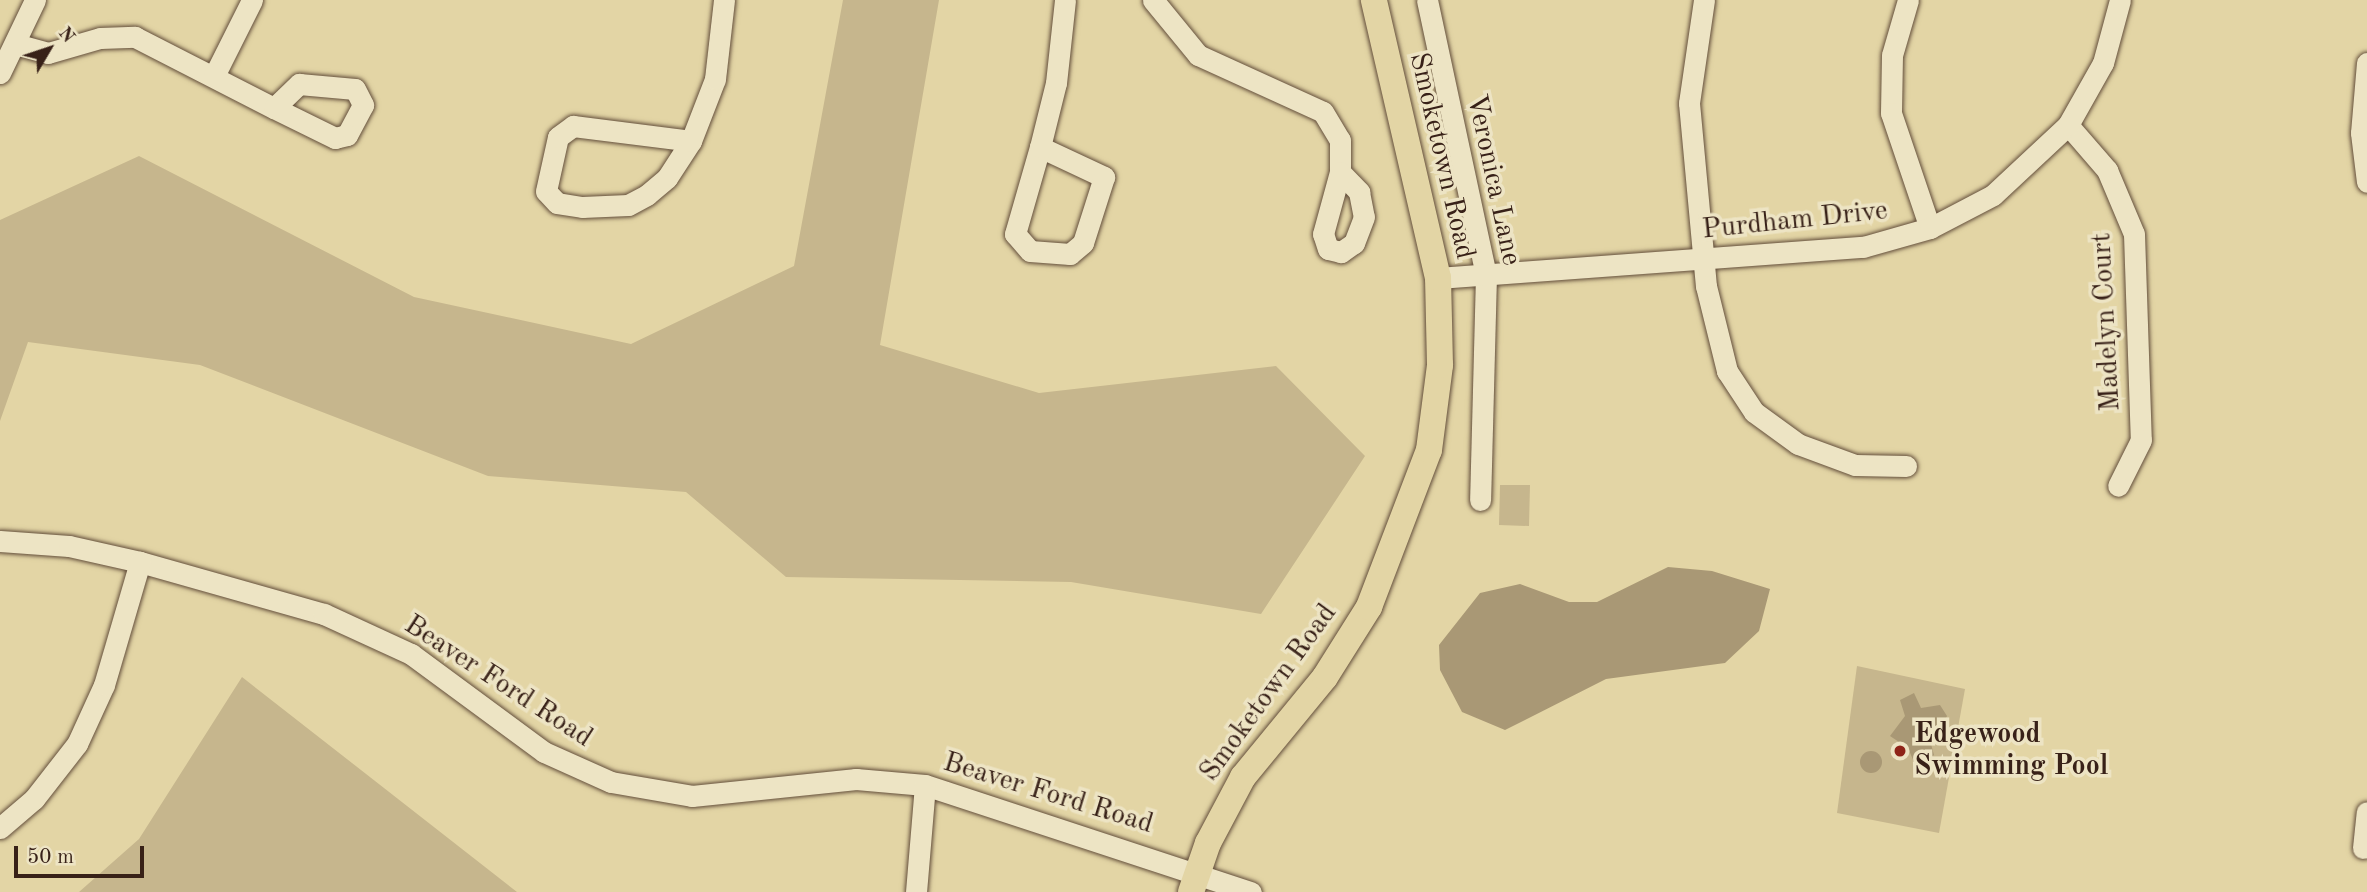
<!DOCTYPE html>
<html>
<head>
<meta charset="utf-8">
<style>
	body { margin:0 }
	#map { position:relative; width:2367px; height:892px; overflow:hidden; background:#e3d5a5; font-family:"Old Standard TT",serif }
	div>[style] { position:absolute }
	.green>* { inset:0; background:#c6b68d }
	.water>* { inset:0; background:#a99875 }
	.round { border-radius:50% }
	.roads { filter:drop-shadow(0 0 2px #634e3b) drop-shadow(0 0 2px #634e3b) }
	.minor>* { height:21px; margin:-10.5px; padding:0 10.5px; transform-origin:10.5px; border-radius:10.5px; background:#ede4c4 }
	.major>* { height:26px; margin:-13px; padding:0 13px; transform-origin:13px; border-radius:13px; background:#e3d5a5 }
	.dots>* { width:19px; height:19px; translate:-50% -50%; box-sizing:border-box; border:4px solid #ede4c4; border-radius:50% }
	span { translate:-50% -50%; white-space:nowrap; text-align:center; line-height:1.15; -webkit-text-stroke:7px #ede4c4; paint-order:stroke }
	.street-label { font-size:28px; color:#382118 }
	.poi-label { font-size:28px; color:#382118; font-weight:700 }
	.left { translate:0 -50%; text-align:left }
	.north { position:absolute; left:14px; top:14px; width:70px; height:70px; -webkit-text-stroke:5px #ede4c4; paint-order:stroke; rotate:51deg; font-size:19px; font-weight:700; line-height:28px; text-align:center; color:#382118 }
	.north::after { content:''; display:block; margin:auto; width:24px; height:32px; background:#382118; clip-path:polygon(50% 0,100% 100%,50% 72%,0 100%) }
	.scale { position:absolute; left:14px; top:846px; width:130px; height:32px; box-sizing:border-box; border:4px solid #382118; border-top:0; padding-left:9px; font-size:21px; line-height:24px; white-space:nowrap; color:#382118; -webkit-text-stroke:5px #ede4c4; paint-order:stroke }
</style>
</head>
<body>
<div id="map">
	<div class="green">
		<i style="clip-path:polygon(843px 0,939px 0,880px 345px,1039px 393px,1276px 366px,1365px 456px,1261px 614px,1071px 582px,786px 577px,686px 492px,488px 476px,200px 365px,28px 342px,0 421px,0 220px,139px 156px,414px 297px,631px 344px,794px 266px)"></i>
		<i style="clip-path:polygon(1500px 485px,1530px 485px,1529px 526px,1499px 525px)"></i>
		<i style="clip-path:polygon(1857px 666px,1965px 689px,1939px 833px,1837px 813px)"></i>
		<i style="clip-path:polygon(242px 677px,517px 892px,79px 892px,139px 839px)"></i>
	</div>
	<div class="water">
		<i style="clip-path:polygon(1668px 567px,1712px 571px,1770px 589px,1759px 631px,1725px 663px,1606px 679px,1505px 730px,1462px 712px,1440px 670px,1439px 645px,1480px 593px,1520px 584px,1569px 602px,1597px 602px)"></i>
		<i style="clip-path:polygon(1914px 693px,1921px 708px,1940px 705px,1947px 716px,1941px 729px,1927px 729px,1934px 755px,1917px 769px,1908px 748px,1890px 736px,1905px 716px,1900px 700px)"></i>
		<i class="round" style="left:1860px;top:751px;width:22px;height:22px"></i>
	</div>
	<div class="roads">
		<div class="minor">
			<i style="left:1153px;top:0;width:71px;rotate:50.7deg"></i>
			<i style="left:1198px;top:55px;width:137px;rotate:24.5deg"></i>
			<i style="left:1323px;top:112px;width:33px;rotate:59deg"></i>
			<i style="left:1340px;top:140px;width:32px;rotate:90deg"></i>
			<i style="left:1427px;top:0;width:281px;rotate:77.9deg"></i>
			<i style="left:1486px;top:275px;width:225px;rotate:91.5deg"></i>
			<i style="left:1704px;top:0;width:104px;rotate:98.3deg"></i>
			<i style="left:1689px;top:103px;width:184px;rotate:84.7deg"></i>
			<i style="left:1706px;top:286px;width:88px;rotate:76.1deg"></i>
			<i style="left:1727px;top:371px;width:49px;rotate:56.6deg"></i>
			<i style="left:1754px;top:412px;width:54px;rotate:36deg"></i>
			<i style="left:1798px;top:444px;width:61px;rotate:20.2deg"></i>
			<i style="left:1855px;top:465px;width:51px;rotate:1.1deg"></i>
			<i style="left:1908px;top:0;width:57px;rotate:106.2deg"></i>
			<i style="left:1892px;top:55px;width:58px;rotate:91deg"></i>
			<i style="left:1891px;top:113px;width:121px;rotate:71.3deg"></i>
			<i style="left:15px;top:44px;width:34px;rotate:15deg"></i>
			<i style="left:48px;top:53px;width:54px;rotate:-16.1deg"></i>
			<i style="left:100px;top:38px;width:35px;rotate:-2deg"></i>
			<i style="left:135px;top:37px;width:156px;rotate:27.1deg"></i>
			<i style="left:2367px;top:63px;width:70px;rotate:94.9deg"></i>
			<i style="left:2361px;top:133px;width:49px;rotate:83deg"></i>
			<i style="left:0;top:73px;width:81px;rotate:-64.4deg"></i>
			<i style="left:214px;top:76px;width:85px;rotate:-63.4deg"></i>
			<i style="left:299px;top:84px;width:56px;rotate:5.1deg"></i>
			<i style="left:355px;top:89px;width:18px;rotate:63deg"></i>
			<i style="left:363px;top:105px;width:34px;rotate:118deg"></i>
			<i style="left:347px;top:135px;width:12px;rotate:166deg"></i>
			<i style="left:335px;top:138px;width:68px;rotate:-153.8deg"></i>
			<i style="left:274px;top:108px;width:35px;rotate:-44deg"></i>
			<i style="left:2068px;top:125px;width:60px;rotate:49.1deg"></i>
			<i style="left:2107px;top:170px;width:69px;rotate:67.1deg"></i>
			<i style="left:2134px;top:234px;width:206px;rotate:88.1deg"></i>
			<i style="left:2141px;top:440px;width:51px;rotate:116.6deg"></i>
			<i style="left:573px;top:126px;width:119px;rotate:7.2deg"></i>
			<i style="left:691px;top:141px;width:44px;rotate:123deg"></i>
			<i style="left:667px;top:178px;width:26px;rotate:140deg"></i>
			<i style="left:647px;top:195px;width:21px;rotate:152deg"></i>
			<i style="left:628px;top:205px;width:46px;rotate:177.5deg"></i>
			<i style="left:582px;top:207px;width:25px;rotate:-171deg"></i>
			<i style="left:557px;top:203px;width:16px;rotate:-133deg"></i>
			<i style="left:546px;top:191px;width:55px;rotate:-77.5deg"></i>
			<i style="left:558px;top:137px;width:19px;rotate:-36deg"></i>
			<i style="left:691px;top:141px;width:66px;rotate:-68.8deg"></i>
			<i style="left:715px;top:79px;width:80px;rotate:-83.5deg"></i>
			<i style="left:1040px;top:147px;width:71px;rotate:25.1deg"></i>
			<i style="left:1104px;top:177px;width:69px;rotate:107.7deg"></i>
			<i style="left:1083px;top:243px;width:17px;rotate:140deg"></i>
			<i style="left:1070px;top:254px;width:40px;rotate:-175.7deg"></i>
			<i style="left:1030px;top:251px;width:23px;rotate:-131deg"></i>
			<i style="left:1015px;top:234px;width:91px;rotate:-74deg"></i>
			<i style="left:1040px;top:147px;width:66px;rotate:-76deg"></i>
			<i style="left:1056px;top:83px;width:83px;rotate:-83.8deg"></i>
			<i style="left:1340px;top:172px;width:28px;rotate:46deg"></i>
			<i style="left:1359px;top:192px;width:25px;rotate:79deg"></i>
			<i style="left:1364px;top:217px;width:28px;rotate:111deg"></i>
			<i style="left:1354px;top:243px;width:16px;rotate:145deg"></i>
			<i style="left:1341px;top:252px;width:13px;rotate:-167deg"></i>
			<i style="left:1328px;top:249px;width:16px;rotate:-108deg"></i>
			<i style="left:1323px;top:234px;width:64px;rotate:-74.7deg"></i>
			<i style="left:1438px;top:278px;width:426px;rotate:-4.2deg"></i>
			<i style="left:1863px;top:247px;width:70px;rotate:-15.8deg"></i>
			<i style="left:1930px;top:228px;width:71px;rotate:-27.6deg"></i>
			<i style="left:1993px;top:195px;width:103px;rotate:-43deg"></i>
			<i style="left:2068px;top:125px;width:71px;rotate:-60.6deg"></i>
			<i style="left:2103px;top:63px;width:65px;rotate:-74.9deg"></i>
			<i style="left:0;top:541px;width:69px;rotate:4.1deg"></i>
			<i style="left:69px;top:546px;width:73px;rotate:12.7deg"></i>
			<i style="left:140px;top:562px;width:191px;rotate:15.8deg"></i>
			<i style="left:324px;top:614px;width:96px;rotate:24.7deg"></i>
			<i style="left:411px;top:654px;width:165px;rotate:36.4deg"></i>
			<i style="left:544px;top:752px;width:73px;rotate:24.1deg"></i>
			<i style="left:611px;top:782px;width:82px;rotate:9.8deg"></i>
			<i style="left:692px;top:796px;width:165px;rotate:-5.9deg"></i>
			<i style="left:856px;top:779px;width:69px;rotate:5deg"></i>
			<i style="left:925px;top:785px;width:343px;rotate:18.2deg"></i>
			<i style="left:0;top:828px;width:45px;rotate:-40.5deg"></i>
			<i style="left:34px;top:799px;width:70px;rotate:-52deg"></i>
			<i style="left:77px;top:744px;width:65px;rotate:-65.4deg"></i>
			<i style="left:104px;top:685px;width:128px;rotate:-73.7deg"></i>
			<i style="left:2363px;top:848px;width:36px;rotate:-84deg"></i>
			<i style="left:916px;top:892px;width:107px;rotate:-85.2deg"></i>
		</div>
		<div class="major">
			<i style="left:1191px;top:892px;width:52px;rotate:-70.9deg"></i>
			<i style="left:1208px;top:843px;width:75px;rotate:-62.1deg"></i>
			<i style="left:1243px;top:777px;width:129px;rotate:-50.6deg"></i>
			<i style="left:1325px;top:677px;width:83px;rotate:-57.8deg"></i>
			<i style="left:1369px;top:607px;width:168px;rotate:-69.1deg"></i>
			<i style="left:1429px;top:450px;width:86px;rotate:-82.6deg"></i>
			<i style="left:1440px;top:365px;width:87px;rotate:-91.3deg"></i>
			<i style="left:1438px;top:278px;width:285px;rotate:-103deg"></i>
		</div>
	</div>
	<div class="dots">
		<i style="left:1900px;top:751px;background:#8f2418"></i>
	</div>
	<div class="street-label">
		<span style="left:1441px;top:156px;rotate:77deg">Smoketown Road</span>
		<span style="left:1493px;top:180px;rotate:78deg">Veronica Lane</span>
		<span style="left:1795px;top:221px;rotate:-6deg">Purdham Drive</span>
		<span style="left:2107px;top:322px;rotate:-93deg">Madelyn Court</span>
		<span style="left:498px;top:682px;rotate:33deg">Beaver Ford Road</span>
		<span style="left:1269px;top:693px;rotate:-54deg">Smoketown Road</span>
		<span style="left:1048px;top:794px;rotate:17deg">Beaver Ford Road</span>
	</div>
	<div class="poi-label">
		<span class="left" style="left:1914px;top:751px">Edgewood<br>Swimming Pool</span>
	</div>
	<div class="north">N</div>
	<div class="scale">50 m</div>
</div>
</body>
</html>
